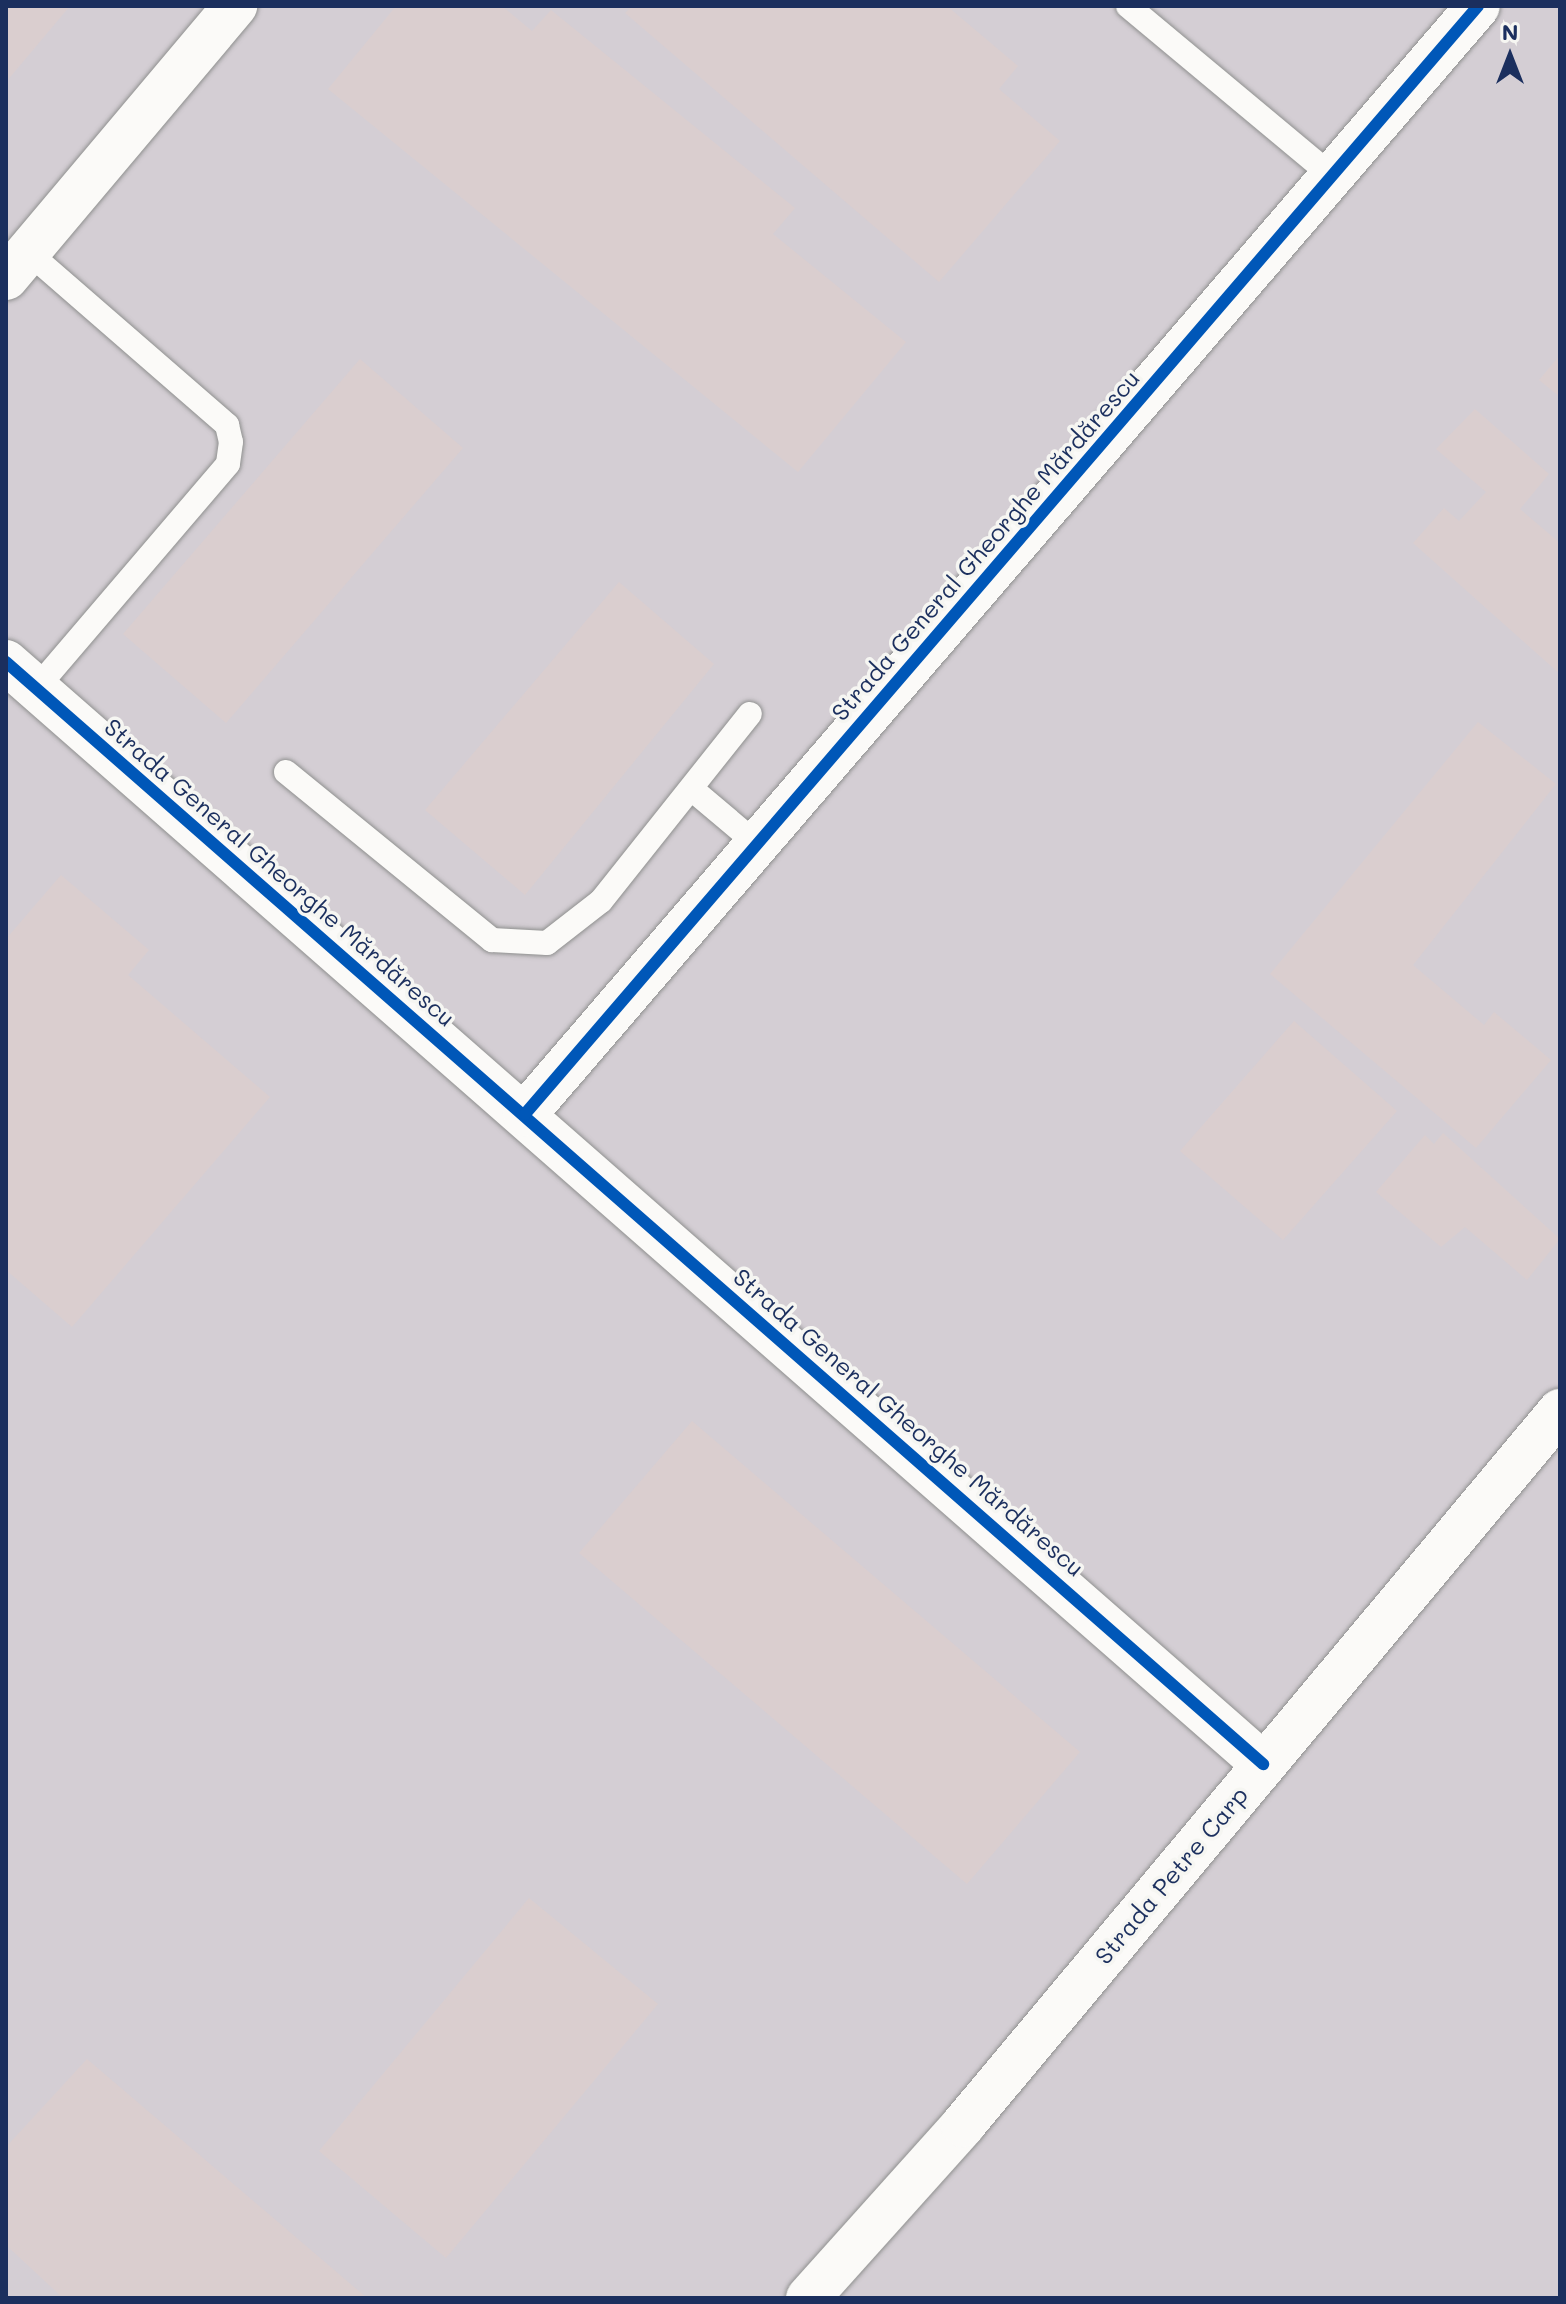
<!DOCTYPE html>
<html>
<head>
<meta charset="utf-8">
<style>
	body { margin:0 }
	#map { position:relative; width:1566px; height:2304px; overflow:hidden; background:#e3decd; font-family:Mali,sans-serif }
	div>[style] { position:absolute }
	.industrial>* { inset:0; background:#d4ced4 }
	.building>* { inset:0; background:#dacecf }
	.roads { filter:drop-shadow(0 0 2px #8f908f) drop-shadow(0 0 2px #8f908f) }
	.lane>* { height:24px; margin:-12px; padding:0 12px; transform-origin:12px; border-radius:12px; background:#fbfaf8 }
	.street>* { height:44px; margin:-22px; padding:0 22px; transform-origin:22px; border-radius:22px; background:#fbfaf8 }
	.cycleway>* { height:12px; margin:-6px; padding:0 6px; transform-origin:6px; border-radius:6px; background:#0057b8 }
	span { translate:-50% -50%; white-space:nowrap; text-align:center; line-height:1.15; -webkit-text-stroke:7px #f6f6f2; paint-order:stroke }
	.street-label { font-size:24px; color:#1b2f5e }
	.frame { position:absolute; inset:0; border:8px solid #1b2f5e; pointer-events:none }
	.north { position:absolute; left:1470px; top:16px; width:80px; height:80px; -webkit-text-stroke:6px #f6f6f2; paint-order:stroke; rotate:0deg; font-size:22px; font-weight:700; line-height:32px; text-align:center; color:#1b2f5e }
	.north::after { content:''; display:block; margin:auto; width:28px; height:36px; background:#1b2f5e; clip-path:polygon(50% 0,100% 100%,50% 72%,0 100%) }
</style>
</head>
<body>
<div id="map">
	<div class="industrial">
		<i style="clip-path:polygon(6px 6px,1560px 6px,1560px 2298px,6px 2298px)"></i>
	</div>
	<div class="building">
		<i style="clip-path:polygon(6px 6px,70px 6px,6px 82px)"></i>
		<i style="clip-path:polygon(396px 6px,502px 6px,532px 31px,551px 10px,795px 208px,773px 234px,906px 342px,798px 472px,328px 89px)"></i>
		<i style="clip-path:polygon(632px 6px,947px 6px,1018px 66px,999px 89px,1060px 141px,939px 282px,625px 13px)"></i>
		<i style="clip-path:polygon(1560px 355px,1560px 397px,1539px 380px)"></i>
		<i style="clip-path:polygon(360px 359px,463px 448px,226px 723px,123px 634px)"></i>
		<i style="clip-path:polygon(1475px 409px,1549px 474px,1520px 509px,1560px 543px,1560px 674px,1413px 543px,1444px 508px,1459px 521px,1486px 492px,1436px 449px)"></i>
		<i style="clip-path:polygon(619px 582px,714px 664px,525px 895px,425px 810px)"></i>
		<i style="clip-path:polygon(1478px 722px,1556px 784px,1413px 965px,1484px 1025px,1494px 1012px,1551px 1060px,1476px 1148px,1270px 974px)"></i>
		<i style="clip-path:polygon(61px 875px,149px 950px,128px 975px,270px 1097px,72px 1327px,6px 1270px,6px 939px)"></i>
		<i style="clip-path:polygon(1294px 1021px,1397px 1111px,1283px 1240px,1180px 1151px)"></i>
		<i style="clip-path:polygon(1443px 1133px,1560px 1239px,1527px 1280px,1465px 1227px,1441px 1247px,1376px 1192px,1425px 1135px,1434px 1144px)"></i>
		<i style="clip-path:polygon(692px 1421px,1080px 1752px,967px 1884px,579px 1553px)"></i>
		<i style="clip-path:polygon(529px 1898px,658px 2004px,446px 2258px,319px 2151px)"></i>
		<i style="clip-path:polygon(87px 2059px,367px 2298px,63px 2298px,6px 2245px,6px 2147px)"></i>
	</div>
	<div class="roads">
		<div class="lane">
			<i style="left:1128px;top:6px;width:264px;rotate:39.8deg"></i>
			<i style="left:28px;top:252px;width:264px;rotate:41deg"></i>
			<i style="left:227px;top:425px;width:17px;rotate:77deg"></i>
			<i style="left:231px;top:442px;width:22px;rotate:98deg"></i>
			<i style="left:228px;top:464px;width:296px;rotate:130.5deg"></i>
			<i style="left:286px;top:772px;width:266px;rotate:39.2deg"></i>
			<i style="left:492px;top:940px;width:55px;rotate:3.1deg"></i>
			<i style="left:547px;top:943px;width:68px;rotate:-37.9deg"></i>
			<i style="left:601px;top:901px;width:239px;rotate:-51.5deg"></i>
			<i style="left:694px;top:791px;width:82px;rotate:40.1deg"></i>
		</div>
		<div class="street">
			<i style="left:6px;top:278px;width:356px;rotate:-49.9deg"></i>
			<i style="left:6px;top:662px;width:1672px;rotate:41.24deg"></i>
			<i style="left:525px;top:1114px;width:1461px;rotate:-49.3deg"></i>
			<i style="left:808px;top:2298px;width:232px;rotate:-48.1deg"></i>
			<i style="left:963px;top:2125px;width:931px;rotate:-50.1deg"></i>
		</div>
	</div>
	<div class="cycleway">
		<i style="left:6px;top:662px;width:1672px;rotate:41.24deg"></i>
		<i style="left:525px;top:1114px;width:1461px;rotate:-49.3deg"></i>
	</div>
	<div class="street-label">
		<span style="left:985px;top:545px;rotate:-49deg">Strada General Gheorghe Mărdărescu</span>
		<span style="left:280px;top:872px;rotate:41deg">Strada General Gheorghe Mărdărescu</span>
		<span style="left:909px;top:1422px;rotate:41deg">Strada General Gheorghe Mărdărescu</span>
		<span style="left:1171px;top:1875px;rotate:-50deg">Strada Petre Carp</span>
	</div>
	<div class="frame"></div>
	<div class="north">N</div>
</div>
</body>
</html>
